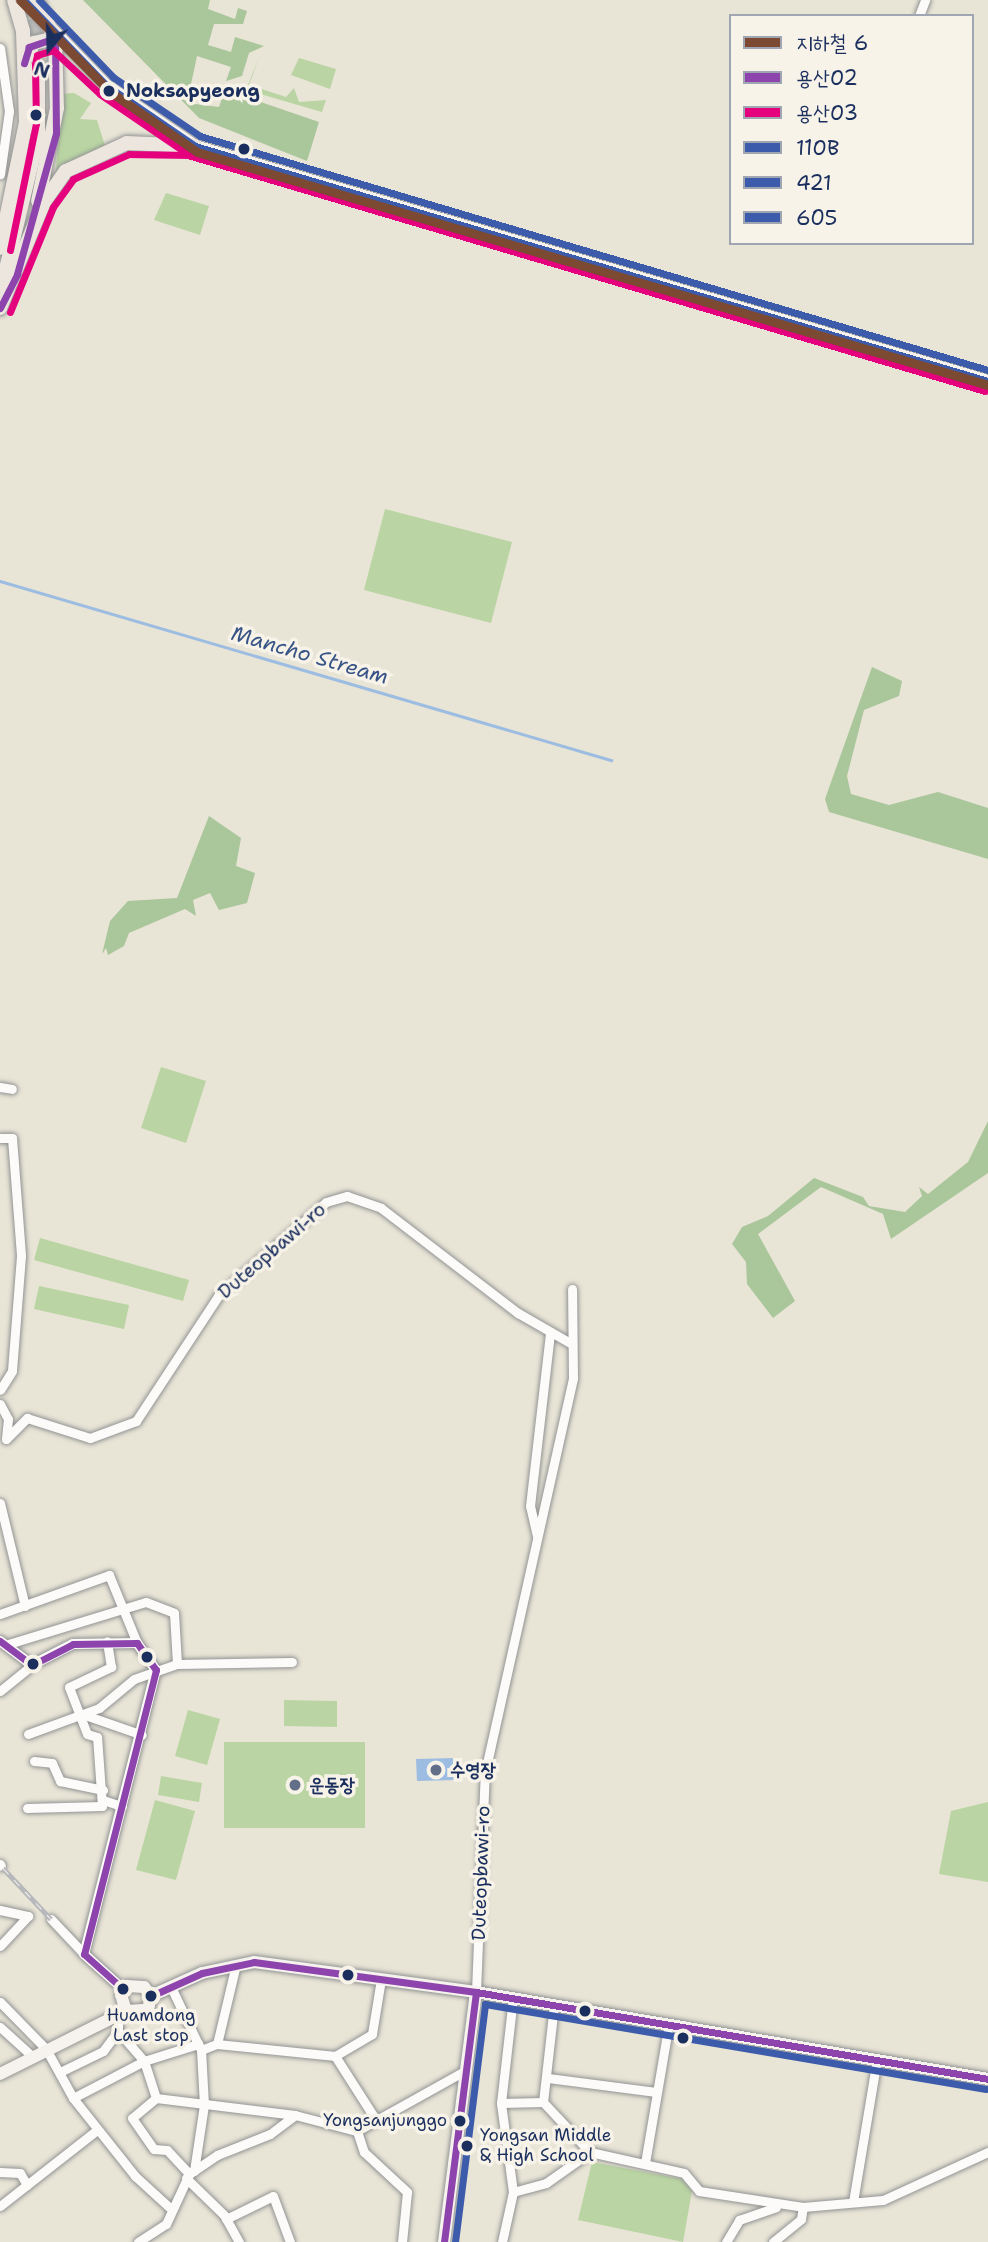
<!DOCTYPE html>
<html>
<head>
<meta charset="utf-8">
<style>
	body { margin:0 }
	#map { position:relative; width:988px; height:2242px; overflow:hidden; background:#e8e4d6; font-family:"Shantell Sans","Poor Story",sans-serif }
	div>[style] { position:absolute }
	.green>* { inset:0; background:#bad5a3 }
	.forest>* { inset:0; background:#aac69b }
	.water>* { inset:0; background:#9cbde1 }
	.stream>* { height:2.5px; margin:-1.25px; padding:0 1.25px; transform-origin:1.25px; border-radius:1.25px; background:#9cbde1 }
	.primary-tunnel>* { height:14px; margin-top:-7px; transform-origin:0; background:repeating-linear-gradient(90deg,#bfc0be 0 14px,transparent 0 21px) }
	.roads { filter:drop-shadow(0 0 2px #929494) drop-shadow(0 0 2px #929494) }
	.minor>* { height:9px; margin:-4.5px; padding:0 4.5px; transform-origin:4.5px; border-radius:4.5px; background:#fcfbf9 }
	.tertiary>* { height:10px; margin:-5px; padding:0 5px; transform-origin:5px; border-radius:5px; background:#fcfbf9 }
	.secondary>* { height:12px; margin:-6px; padding:0 6px; transform-origin:6px; border-radius:6px; background:#f6f2ee }
	.primary>* { height:14px; margin:-7px; padding:0 7px; transform-origin:7px; border-radius:7px; background:#ede6de }
	.rail>* { height:5px; margin-top:-2.5px; transform-origin:0; background:repeating-linear-gradient(90deg,#f7f3e8 0 8px,#b6b8bb 0 16px); box-sizing:border-box; border-block:2px solid #b6b8bb }
	.bus-1>* { height:7px; margin:-3.5px; padding:0 3.5px; transform-origin:3.5px; border-radius:3.5px; background:#8e44ad }
	.bus-2>* { height:7px; margin:-3.5px; padding:0 3.5px; transform-origin:3.5px; border-radius:3.5px; background:#e5007d }
	.bus-3>* { height:7px; margin:-3.5px; padding:0 3.5px; transform-origin:3.5px; border-radius:3.5px; background:#3d5bab }
	.bus-4>* { height:7px; margin:-3.5px; padding:0 3.5px; transform-origin:3.5px; border-radius:3.5px; background:#3d5bab }
	.bus-5>* { height:7px; margin:-3.5px; padding:0 3.5px; transform-origin:3.5px; border-radius:3.5px; background:#3d5bab }
	.metro-1>* { height:9px; margin:-4.5px; padding:0 4.5px; transform-origin:4.5px; border-radius:4.5px; background:#7c4932 }
	.dots>* { width:19px; height:19px; translate:-50% -50%; box-sizing:border-box; border:4px solid #f7f3e8; border-radius:50% }
	span { translate:-50% -50%; white-space:nowrap; text-align:center; line-height:1.15; -webkit-text-stroke:7px #f7f3e8; paint-order:stroke }
	.bus-label { font-size:17px; color:#1b2f5e }
	.right { translate:-100% -50%; text-align:right }
	.left { translate:0 -50%; text-align:left }
	.stop-label { font-size:19px; color:#1b2f5e; font-weight:700 }
	.street-label { font-size:19px; color:#1b2f5e }
	.poi-label { font-size:19px; color:#1b2f5e; font-weight:700 }
	.water-label { font-size:21px; color:#385487; font-style:italic }
	.legend { position:absolute; left:729px; top:14px; width:245px; height:231px; box-sizing:border-box; background:#f7f3e8; border:2px solid #9fa5b1; margin:0; padding:9px 12px; list-style:none; font-size:21px; color:#1b2f5e }
	.legend li { display:flex; align-items:center; gap:14px; height:35px }
	.legend b { width:35px; border:2px solid #9fa5b1 }
	.north { position:absolute; left:14px; top:14px; width:70px; height:70px; -webkit-text-stroke:5px #f7f3e8; paint-order:stroke; rotate:199deg; font-size:19px; font-weight:700; line-height:28px; text-align:center; color:#1b2f5e }
	.north::after { content:''; display:block; margin:auto; width:24px; height:32px; background:#1b2f5e; clip-path:polygon(50% 0,100% 100%,50% 72%,0 100%) }
</style>
</head>
<body>
<div id="map">
	<div class="green">
		<i style="clip-path:polygon(260px 55px,249px 85px,286px 97px,294px 88px,299px 102px,326px 100px,322px 112px,246px 90px)"></i>
		<i style="clip-path:polygon(299px 58px,336px 69px,330px 89px,291px 75px)"></i>
		<i style="clip-path:polygon(74px 93px,91px 103px,80px 119px,97px 120px,105px 146px,56px 172px,60px 94px)"></i>
		<i style="clip-path:polygon(166px 193px,209px 206px,200px 235px,154px 220px)"></i>
		<i style="clip-path:polygon(385px 509px,512px 542px,491px 623px,364px 590px)"></i>
		<i style="clip-path:polygon(161px 1067px,206px 1081px,186px 1143px,141px 1128px)"></i>
		<i style="clip-path:polygon(40px 1238px,189px 1280px,183px 1301px,34px 1260px)"></i>
		<i style="clip-path:polygon(39px 1286px,129px 1305px,124px 1329px,34px 1309px)"></i>
		<i style="clip-path:polygon(284px 1700px,337px 1701px,337px 1727px,284px 1726px)"></i>
		<i style="clip-path:polygon(188px 1710px,220px 1719px,207px 1765px,175px 1756px)"></i>
		<i style="clip-path:polygon(224px 1742px,365px 1742px,365px 1828px,224px 1828px)"></i>
		<i style="clip-path:polygon(161px 1776px,202px 1783px,199px 1802px,158px 1795px)"></i>
		<i style="clip-path:polygon(155px 1800px,195px 1811px,176px 1880px,136px 1870px)"></i>
		<i style="clip-path:polygon(988px 1802px,988px 1882px,939px 1874px,951px 1811px)"></i>
		<i style="clip-path:polygon(592px 2162px,682px 2179px,692px 2191px,683px 2242px,578px 2220px)"></i>
	</div>
	<div class="forest">
		<i style="clip-path:polygon(83px 0,210px 0,208px 9px,235px 19px,238px 8px,247px 11px,243px 24px,214px 24px,208px 45px,231px 52px,235px 37px,264px 46px,249px 53px,242px 76px,226px 81px,231px 67px,197px 56px,187px 103px,219px 107px,225px 90px,239px 84px,237px 94px,319px 122px,307px 161px,199px 118px)"></i>
		<i style="clip-path:polygon(872px 667px,902px 681px,899px 696px,864px 710px,847px 776px,851px 794px,889px 805px,938px 792px,988px 808px,988px 859px,829px 812px,825px 799px)"></i>
		<i style="clip-path:polygon(209px 816px,241px 838px,236px 866px,255px 873px,247px 903px,219px 910px,210px 893px,193px 900px,196px 916px,185px 909px,129px 933px,124px 946px,108px 955px,106px 948px,102px 954px,110px 921px,128px 901px,177px 898px)"></i>
		<i style="clip-path:polygon(988px 1121px,988px 1173px,891px 1239px,883px 1214px,821px 1187px,758px 1234px,795px 1301px,773px 1318px,747px 1284px,746px 1262px,732px 1244px,742px 1227px,768px 1216px,814px 1178px,863px 1197px,869px 1206px,905px 1212px,922px 1196px,919px 1187px,928px 1194px,968px 1162px)"></i>
	</div>
	<div class="water">
		<i style="clip-path:polygon(455px 1758px,456px 1780px,417px 1781px,416px 1759px)"></i>
	</div>
	<div class="stream">
		<i style="left:0;top:581px;width:637px;rotate:16.33deg"></i>
	</div>
	<div class="primary-tunnel">
		<i style="left:22px;top:0;width:24px;rotate:62deg"></i>
		<i style="left:33px;top:21px;width:44px;rotate:83.5deg"></i>
	</div>
	<div class="roads">
		<div class="minor">
			<i style="left:919px;top:16px;width:17px;rotate:-69deg"></i>
			<i style="left:0;top:48px;width:64px;rotate:81.9deg"></i>
			<i style="left:9px;top:111px;width:64px;rotate:98.1deg"></i>
			<i style="left:0;top:1087px;width:12px;rotate:9deg"></i>
			<i style="left:0;top:1138px;width:12px"></i>
			<i style="left:12px;top:1138px;width:118px;rotate:85.6deg"></i>
			<i style="left:21px;top:1256px;width:115px;rotate:94.5deg"></i>
			<i style="left:12px;top:1371px;width:22px;rotate:122deg"></i>
			<i style="left:0;top:1404px;width:17px;rotate:62deg"></i>
			<i style="left:8px;top:1419px;width:20px;rotate:96deg"></i>
			<i style="left:6px;top:1439px;width:30px;rotate:-45deg"></i>
			<i style="left:27px;top:1418px;width:66px;rotate:17.6deg"></i>
			<i style="left:90px;top:1438px;width:49px;rotate:-20.3deg"></i>
			<i style="left:136px;top:1421px;width:149px;rotate:-56.7deg"></i>
			<i style="left:218px;top:1296px;width:143px;rotate:-41deg"></i>
			<i style="left:326px;top:1202px;width:22px;rotate:-16deg"></i>
			<i style="left:347px;top:1196px;width:36px;rotate:19deg"></i>
			<i style="left:381px;top:1208px;width:173px;rotate:37.5deg"></i>
			<i style="left:518px;top:1313px;width:62px;rotate:29.9deg"></i>
			<i style="left:0;top:1503px;width:106px;rotate:76.4deg"></i>
			<i style="left:537px;top:1536px;width:31px;rotate:-103deg"></i>
			<i style="left:530px;top:1506px;width:175px;rotate:-83.4deg"></i>
			<i style="left:0;top:1614px;width:116px;rotate:-19.7deg"></i>
			<i style="left:109px;top:1575px;width:74px;rotate:67.6deg"></i>
			<i style="left:5px;top:1645px;width:147px;rotate:-17deg"></i>
			<i style="left:146px;top:1602px;width:30px;rotate:21deg"></i>
			<i style="left:174px;top:1613px;width:51px;rotate:86.6deg"></i>
			<i style="left:0;top:1691px;width:41px;rotate:-39.1deg"></i>
			<i style="left:85px;top:1715px;width:60px;rotate:19.3deg"></i>
			<i style="left:28px;top:1734px;width:76px;rotate:-20.1deg"></i>
			<i style="left:99px;top:1708px;width:45px;rotate:-39.6deg"></i>
			<i style="left:134px;top:1679px;width:46px;rotate:-19.2deg"></i>
			<i style="left:177px;top:1664px;width:115px;rotate:-1deg"></i>
			<i style="left:34px;top:1761px;width:18px;rotate:6deg"></i>
			<i style="left:52px;top:1763px;width:20px;rotate:66deg"></i>
			<i style="left:60px;top:1781px;width:44px;rotate:11.8deg"></i>
			<i style="left:103px;top:1800px;width:20px;rotate:18deg"></i>
			<i style="left:27px;top:1808px;width:75px;rotate:-1.5deg"></i>
			<i style="left:102px;top:1806px;width:69px;rotate:-94.1deg"></i>
			<i style="left:97px;top:1737px;width:10px;rotate:-163deg"></i>
			<i style="left:87px;top:1734px;width:50px;rotate:-111deg"></i>
			<i style="left:69px;top:1687px;width:47px;rotate:-25.5deg"></i>
			<i style="left:111px;top:1667px;width:26px;rotate:-99deg"></i>
			<i style="left:0;top:1864px;width:2px;rotate:63deg"></i>
			<i style="left:0;top:1910px;width:29px;rotate:12deg"></i>
			<i style="left:28px;top:1916px;width:41px;rotate:133deg"></i>
			<i style="left:51px;top:1919px;width:48px;rotate:46.7deg"></i>
			<i style="left:171px;top:1987px;width:68px;rotate:64.6deg"></i>
			<i style="left:476px;top:1992px;width:220px;rotate:-87.7deg"></i>
			<i style="left:485px;top:1772px;width:404px;rotate:-77.4deg"></i>
			<i style="left:573px;top:1378px;width:89px;rotate:-90.6deg"></i>
			<i style="left:0;top:2002px;width:66px;rotate:45.6deg"></i>
			<i style="left:46px;top:2049px;width:56px;rotate:61.1deg"></i>
			<i style="left:73px;top:2098px;width:100px;rotate:51.5deg"></i>
			<i style="left:135px;top:2176px;width:46px;rotate:42.4deg"></i>
			<i style="left:118px;top:2014px;width:17px;rotate:90deg"></i>
			<i style="left:118px;top:2031px;width:40px;rotate:49deg"></i>
			<i style="left:144px;top:2061px;width:39px;rotate:72deg"></i>
			<i style="left:156px;top:2098px;width:31px;rotate:140deg"></i>
			<i style="left:132px;top:2118px;width:38px;rotate:55deg"></i>
			<i style="left:154px;top:2149px;width:13px;rotate:4deg"></i>
			<i style="left:167px;top:2150px;width:33px;rotate:47deg"></i>
			<i style="left:0;top:2027px;width:45px;rotate:42.3deg"></i>
			<i style="left:217px;top:2044px;width:119px;rotate:5.8deg"></i>
			<i style="left:335px;top:2056px;width:43px;rotate:-30.7deg"></i>
			<i style="left:372px;top:2034px;width:56px;rotate:-80.7deg"></i>
			<i style="left:335px;top:2056px;width:76px;rotate:57.4deg"></i>
			<i style="left:60px;top:2072px;width:48px;rotate:-26deg"></i>
			<i style="left:103px;top:2051px;width:25px;rotate:-53deg"></i>
			<i style="left:548px;top:2078px;width:109px;rotate:7.4deg"></i>
			<i style="left:73px;top:2098px;width:80px;rotate:-27.5deg"></i>
			<i style="left:144px;top:2061px;width:57px;rotate:-17.5deg"></i>
			<i style="left:156px;top:2098px;width:140px;rotate:7deg"></i>
			<i style="left:543px;top:2102px;width:98px;rotate:-83.5deg"></i>
			<i style="left:501px;top:2103px;width:42px;rotate:-1.4deg"></i>
			<i style="left:543px;top:2102px;width:69px;rotate:46.8deg"></i>
			<i style="left:357px;top:2131px;width:22px;rotate:72deg"></i>
			<i style="left:364px;top:2152px;width:59px;rotate:42.9deg"></i>
			<i style="left:407px;top:2192px;width:50px;rotate:95.7deg"></i>
			<i style="left:645px;top:2163px;width:142px;rotate:-80.3deg"></i>
			<i style="left:194px;top:2171px;width:67px;rotate:-81.4deg"></i>
			<i style="left:204px;top:2105px;width:55px;rotate:-93.1deg"></i>
			<i style="left:201px;top:2050px;width:17px;rotate:-21deg"></i>
			<i style="left:217px;top:2044px;width:82px;rotate:-76.6deg"></i>
			<i style="left:0;top:2172px;width:20px;rotate:3deg"></i>
			<i style="left:20px;top:2173px;width:14px;rotate:60deg"></i>
			<i style="left:186px;top:2178px;width:53px;rotate:44.2deg"></i>
			<i style="left:224px;top:2215px;width:31px;rotate:61deg"></i>
			<i style="left:513px;top:2192px;width:34px;rotate:-15deg"></i>
			<i style="left:546px;top:2183px;width:54px;rotate:-35.2deg"></i>
			<i style="left:590px;top:2152px;width:96px;rotate:12.6deg"></i>
			<i style="left:684px;top:2173px;width:23px;rotate:50deg"></i>
			<i style="left:699px;top:2191px;width:105px;rotate:8.7deg"></i>
			<i style="left:803px;top:2207px;width:80px;rotate:-5deg"></i>
			<i style="left:883px;top:2200px;width:115px;rotate:-24.6deg"></i>
			<i style="left:853px;top:2202px;width:145px;rotate:-80.5deg"></i>
			<i style="left:0;top:2206px;width:123px;rotate:-38.1deg"></i>
			<i style="left:226px;top:2219px;width:52px;rotate:-26.1deg"></i>
			<i style="left:273px;top:2196px;width:49px;rotate:69.7deg"></i>
			<i style="left:138px;top:2242px;width:33px;rotate:-33deg"></i>
			<i style="left:166px;top:2224px;width:55px;rotate:-65.3deg"></i>
			<i style="left:189px;top:2174px;width:34px;rotate:-34deg"></i>
			<i style="left:217px;top:2155px;width:57px;rotate:-21.6deg"></i>
			<i style="left:270px;top:2134px;width:31px;rotate:-37deg"></i>
			<i style="left:295px;top:2115px;width:64px;rotate:14.5deg"></i>
			<i style="left:357px;top:2131px;width:125px;rotate:-29.2deg"></i>
			<i style="left:502px;top:2242px;width:51px;rotate:-77.6deg"></i>
			<i style="left:513px;top:2192px;width:90px;rotate:-97.7deg"></i>
			<i style="left:501px;top:2103px;width:106px;rotate:-83.5deg"></i>
			<i style="left:726px;top:2242px;width:26px;rotate:-59deg"></i>
			<i style="left:739px;top:2220px;width:39px;rotate:-19deg"></i>
			<i style="left:773px;top:2242px;width:36px;rotate:-39deg"></i>
			<i style="left:801px;top:2219px;width:12px;rotate:-81deg"></i>
		</div>
		<div class="tertiary">
			<i style="left:0;top:1641px;width:40px;rotate:37deg"></i>
			<i style="left:32px;top:1665px;width:46px;rotate:-27.1deg"></i>
			<i style="left:73px;top:1644px;width:64px;rotate:-0.9deg"></i>
			<i style="left:137px;top:1643px;width:33px;rotate:55deg"></i>
			<i style="left:156px;top:1670px;width:293px;rotate:104.2deg"></i>
			<i style="left:84px;top:1954px;width:54px;rotate:42deg"></i>
		</div>
		<div class="secondary">
			<i style="left:24px;top:0;width:118px;rotate:46deg"></i>
			<i style="left:106px;top:85px;width:108px;rotate:34.4deg"></i>
			<i style="left:195px;top:146px;width:827px;rotate:16.51deg"></i>
			<i style="left:151px;top:1996px;width:56px;rotate:-24.3deg"></i>
			<i style="left:202px;top:1973px;width:53px;rotate:-11.9deg"></i>
			<i style="left:254px;top:1962px;width:224px;rotate:7.7deg"></i>
			<i style="left:476px;top:1992px;width:519px;rotate:9.64deg"></i>
			<i style="left:126px;top:2011px;width:17px;rotate:-107deg"></i>
			<i style="left:121px;top:1995px;width:11px;rotate:-56deg"></i>
			<i style="left:127px;top:1986px;width:17px;rotate:3deg"></i>
			<i style="left:144px;top:1987px;width:11px;rotate:52deg"></i>
			<i style="left:0;top:2074px;width:141px;rotate:-26.6deg"></i>
			<i style="left:126px;top:2011px;width:22px;rotate:-3deg"></i>
			<i style="left:148px;top:2010px;width:14px;rotate:-78deg"></i>
			<i style="left:444px;top:2242px;width:252px;rotate:-82.7deg"></i>
		</div>
		<div class="primary">
			<i style="left:36px;top:0;width:42px;rotate:63.4deg"></i>
			<i style="left:55px;top:38px;width:70px;rotate:88.4deg"></i>
			<i style="left:57px;top:108px;width:95px;rotate:101.5deg"></i>
			<i style="left:26px;top:58px;width:17px;rotate:-62deg"></i>
			<i style="left:34px;top:43px;width:22px;rotate:-13deg"></i>
			<i style="left:0;top:248px;width:129px;rotate:-78.3deg"></i>
			<i style="left:26px;top:122px;width:91px;rotate:-91.9deg"></i>
			<i style="left:23px;top:31px;width:32px;rotate:-106deg"></i>
			<i style="left:0;top:294px;width:162px;rotate:-76.4deg"></i>
			<i style="left:38px;top:137px;width:72px;rotate:-90deg"></i>
			<i style="left:0;top:308px;width:115px;rotate:-67.5deg"></i>
			<i style="left:44px;top:202px;width:38px;rotate:-55deg"></i>
			<i style="left:66px;top:171px;width:67px;rotate:-24.7deg"></i>
			<i style="left:127px;top:143px;width:68px;rotate:2.5deg"></i>
		</div>
	</div>
	<div class="rail">
		<i style="left:3px;top:1868px;width:70px;rotate:46.7deg"></i>
	</div>
	<div class="bus-1">
		<i style="left:0;top:308px;width:38px;rotate:-63deg"></i>
		<i style="left:17px;top:274px;width:146px;rotate:-74.5deg"></i>
		<i style="left:56px;top:133px;width:95px;rotate:-90.6deg"></i>
		<i style="left:55px;top:38px;width:28px;rotate:161deg"></i>
		<i style="left:29px;top:47px;width:17px;rotate:107deg"></i>
		<i style="left:0;top:1641px;width:40px;rotate:37deg"></i>
		<i style="left:32px;top:1665px;width:46px;rotate:-27.1deg"></i>
		<i style="left:73px;top:1644px;width:64px;rotate:-0.9deg"></i>
		<i style="left:137px;top:1643px;width:33px;rotate:55deg"></i>
		<i style="left:156px;top:1670px;width:293px;rotate:104.2deg"></i>
		<i style="left:84px;top:1954px;width:54px;rotate:42deg"></i>
		<i style="left:151px;top:1996px;width:56px;rotate:-24.3deg"></i>
		<i style="left:202px;top:1973px;width:53px;rotate:-11.9deg"></i>
		<i style="left:254px;top:1962px;width:224px;rotate:7.7deg"></i>
		<i style="left:476px;top:1992px;width:519px;rotate:9.64deg"></i>
		<i style="left:444px;top:2242px;width:252px;rotate:-82.7deg"></i>
	</div>
	<div class="bus-2">
		<i style="left:10px;top:250px;width:130px;rotate:-78.4deg"></i>
		<i style="left:36px;top:123px;width:59px;rotate:-91deg"></i>
		<i style="left:35px;top:64px;width:9px;rotate:-77deg"></i>
		<i style="left:37px;top:55px;width:17px;rotate:-17deg"></i>
		<i style="left:53px;top:50px;width:64px;rotate:43.1deg"></i>
		<i style="left:100px;top:94px;width:110px;rotate:34.3deg"></i>
		<i style="left:191px;top:156px;width:828px;rotate:16.49deg"></i>
		<i style="left:10px;top:312px;width:113px;rotate:-67.7deg"></i>
		<i style="left:53px;top:207px;width:34px;rotate:-54deg"></i>
		<i style="left:73px;top:179px;width:61px;rotate:-24.1deg"></i>
		<i style="left:129px;top:154px;width:58px;rotate:1deg"></i>
	</div>
	<div class="bus-3">
		<i style="left:24px;top:0;width:118px;rotate:46deg"></i>
		<i style="left:106px;top:85px;width:108px;rotate:34.4deg"></i>
		<i style="left:195px;top:146px;width:827px;rotate:16.51deg"></i>
	</div>
	<div class="bus-4">
		<i style="left:39px;top:0;width:107px;rotate:46.1deg"></i>
		<i style="left:113px;top:77px;width:105px;rotate:34.1deg"></i>
		<i style="left:200px;top:136px;width:822px;rotate:16.54deg"></i>
	</div>
	<div class="bus-5">
		<i style="left:455px;top:2242px;width:240px;rotate:-82.8deg"></i>
		<i style="left:485px;top:2004px;width:508px;rotate:9.63deg"></i>
	</div>
	<div class="metro-1">
		<i style="left:20px;top:0;width:127px;rotate:45.6deg"></i>
		<i style="left:109px;top:91px;width:107px;rotate:34.7deg"></i>
		<i style="left:197px;top:152px;width:825px;rotate:16.41deg"></i>
	</div>
	<div class="dots">
		<i style="left:109px;top:91px;background:#1b2f5e"></i>
		<i style="left:36px;top:115px;background:#1b2f5e"></i>
		<i style="left:244px;top:149px;background:#1b2f5e"></i>
		<i style="left:147px;top:1657px;background:#1b2f5e"></i>
		<i style="left:33px;top:1664px;background:#1b2f5e"></i>
		<i style="left:436px;top:1770px;background:#636e88"></i>
		<i style="left:295px;top:1785px;background:#636e88"></i>
		<i style="left:348px;top:1975px;background:#1b2f5e"></i>
		<i style="left:123px;top:1989px;background:#1b2f5e"></i>
		<i style="left:151px;top:1996px;background:#1b2f5e"></i>
		<i style="left:585px;top:2011px;background:#1b2f5e"></i>
		<i style="left:683px;top:2038px;background:#1b2f5e"></i>
		<i style="left:460px;top:2121px;background:#1b2f5e"></i>
		<i style="left:467px;top:2146px;background:#1b2f5e"></i>
	</div>
	<div class="bus-label">
		<span style="left:151px;top:2026px">Huamdong<br>Last stop</span>
		<span class="right" style="left:447px;top:2121px">Yongsanjunggo</span>
		<span class="left" style="left:480px;top:2146px">Yongsan Middle<br>&amp; High School</span>
	</div>
	<div class="stop-label">
		<span class="left" style="left:126px;top:91px">Noksapyeong</span>
	</div>
	<div class="street-label">
		<span style="left:272px;top:1251px;rotate:-41deg">Duteopbawi-ro</span>
		<span style="left:481px;top:1873px;rotate:-88deg">Duteopbawi-ro</span>
	</div>
	<div class="poi-label">
		<span class="left" style="left:450px;top:1770px">수영장</span>
		<span class="left" style="left:309px;top:1785px">운동장</span>
	</div>
	<div class="water-label">
		<span style="left:310px;top:655px;rotate:16deg">Mancho Stream</span>
	</div>
	<ul class="legend">
	<li><b style="height:9px;background:#7c4932"></b>지하철 6</li>
	<li><b style="height:9px;background:#8e44ad"></b>용산02</li>
	<li><b style="height:9px;background:#e5007d"></b>용산03</li>
	<li><b style="height:9px;background:#3d5bab"></b>110B</li>
	<li><b style="height:9px;background:#3d5bab"></b>421</li>
	<li><b style="height:9px;background:#3d5bab"></b>605</li>
	</ul>
	<div class="north">N</div>
</div>
</body>
</html>
